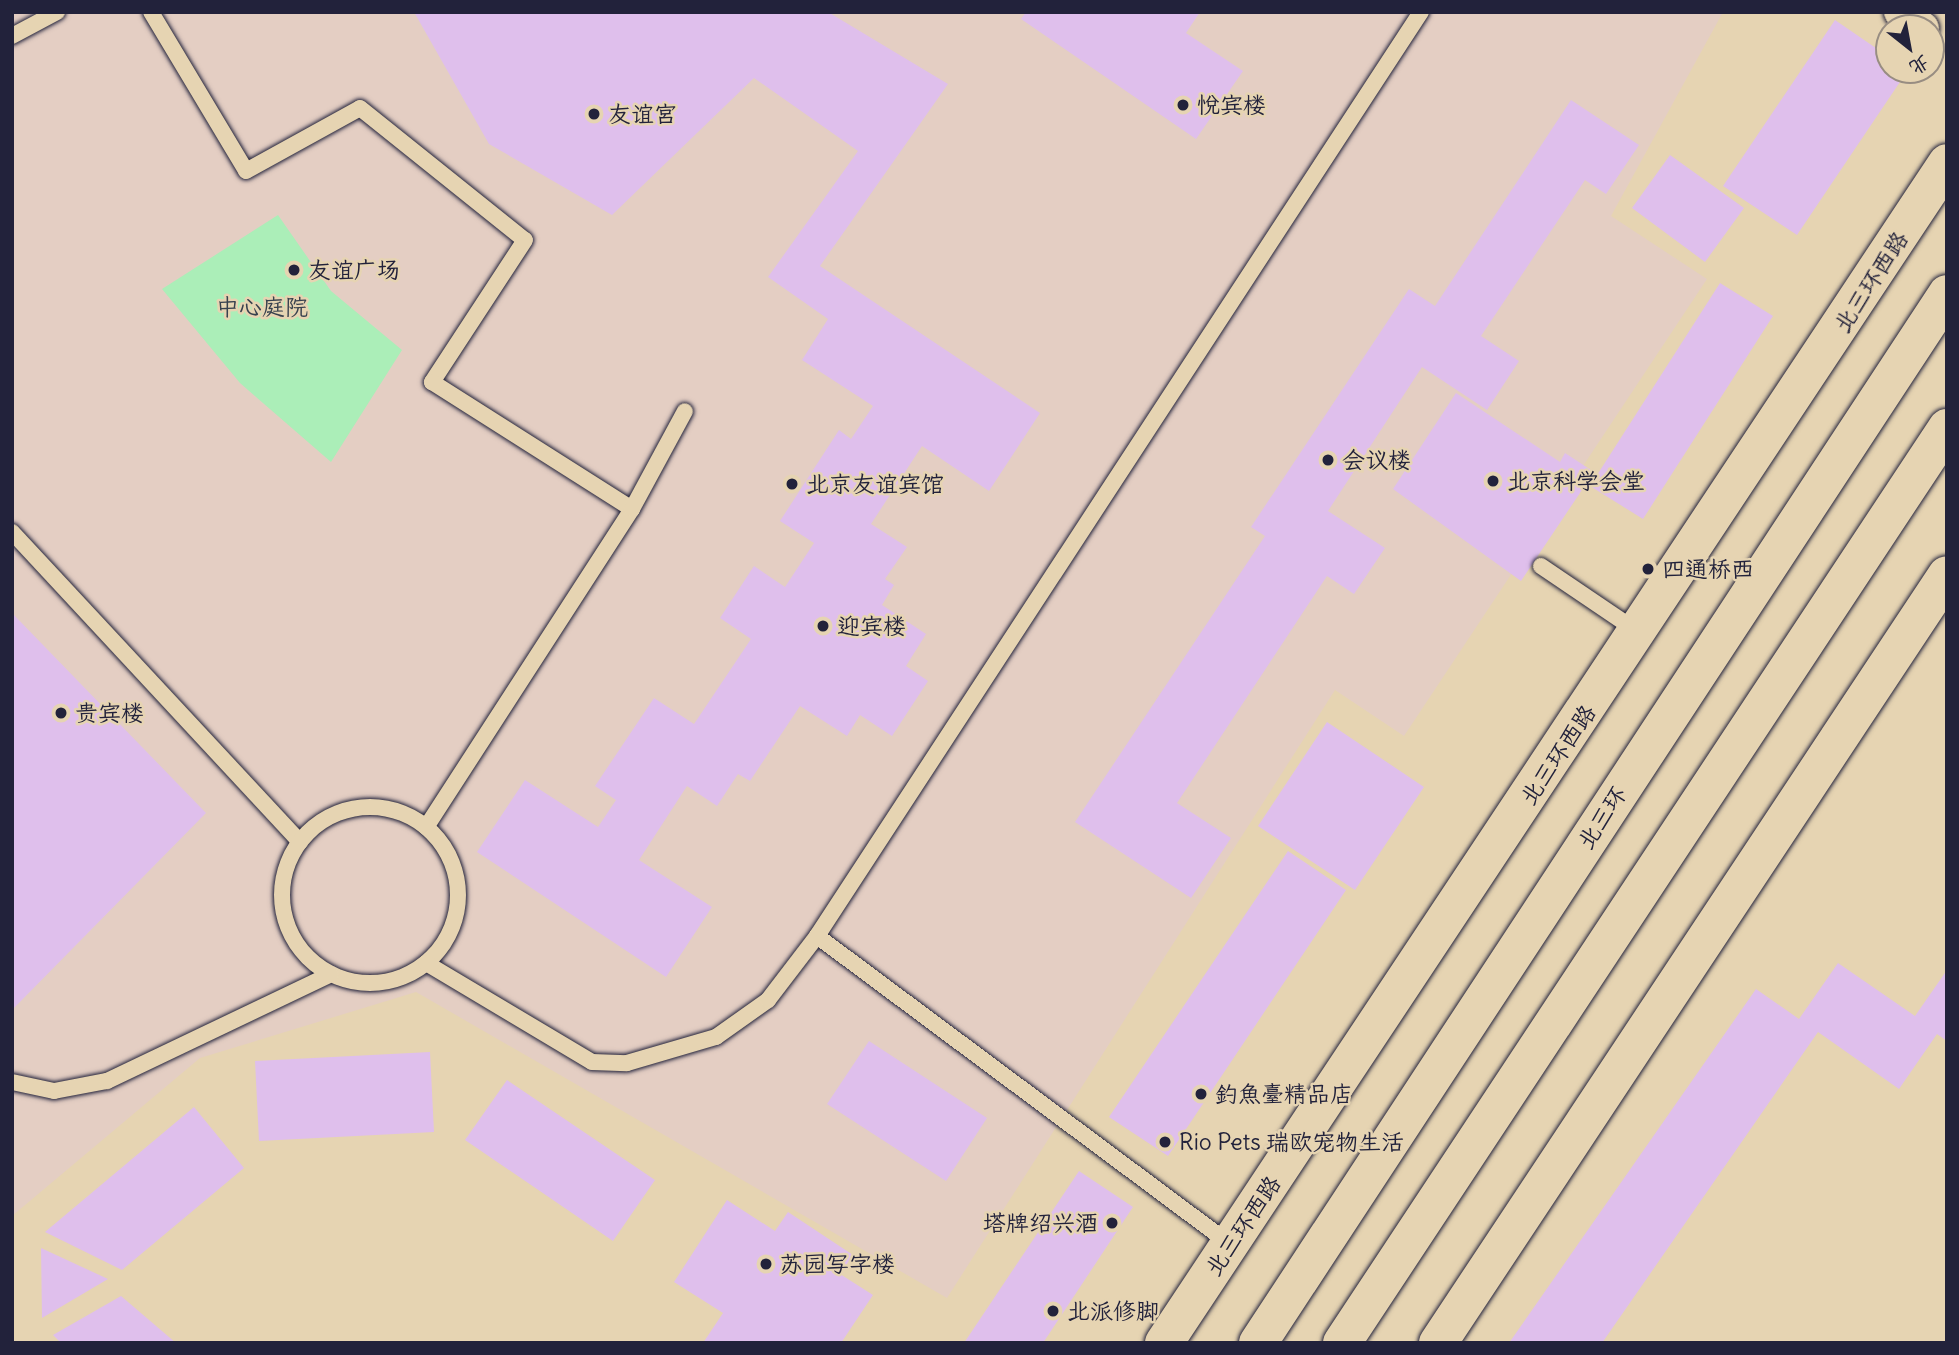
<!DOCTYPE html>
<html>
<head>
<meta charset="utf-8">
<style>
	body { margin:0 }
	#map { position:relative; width:1959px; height:1355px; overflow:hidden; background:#e6d4b2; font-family:Delius,"LXGW WenKai TC",sans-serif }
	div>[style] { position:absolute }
	.built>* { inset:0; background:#e4cec3 }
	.green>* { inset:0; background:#abeeb8 }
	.building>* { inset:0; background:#dfbfec }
	.roads { filter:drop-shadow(0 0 2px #22223b) drop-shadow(0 0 2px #22223b) }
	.lane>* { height:16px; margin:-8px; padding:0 8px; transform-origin:8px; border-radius:8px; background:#e6d4b2 }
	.lane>.ring { margin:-8px; padding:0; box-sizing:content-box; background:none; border:16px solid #e6d4b2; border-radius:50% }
	.street>* { height:32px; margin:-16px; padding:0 16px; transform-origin:16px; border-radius:16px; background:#e6d4b2 }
	.secondary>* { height:38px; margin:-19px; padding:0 19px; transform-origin:19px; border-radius:19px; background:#e6d4b2 }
	.highway>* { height:38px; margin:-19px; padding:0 19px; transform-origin:19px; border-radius:19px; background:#e6d4b2 }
	.dots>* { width:19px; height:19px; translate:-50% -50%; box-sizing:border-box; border:4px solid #e6d4b2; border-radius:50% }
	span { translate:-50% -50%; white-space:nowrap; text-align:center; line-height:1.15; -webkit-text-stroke:5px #e6d4b2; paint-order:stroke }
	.poi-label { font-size:23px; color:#22223b }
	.left { translate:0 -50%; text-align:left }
	.right { translate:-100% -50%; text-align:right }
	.street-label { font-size:23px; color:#22223b }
	.park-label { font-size:23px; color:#37414e }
	.frame { position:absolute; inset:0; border:14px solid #22223b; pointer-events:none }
	.north { position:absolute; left:1875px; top:14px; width:70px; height:70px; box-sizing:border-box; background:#e6d4b2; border:2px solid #988d82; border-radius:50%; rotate:149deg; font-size:19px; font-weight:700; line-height:28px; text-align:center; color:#22223b }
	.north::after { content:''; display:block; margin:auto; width:24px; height:32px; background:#22223b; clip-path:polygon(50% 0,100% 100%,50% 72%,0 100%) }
</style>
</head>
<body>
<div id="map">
	<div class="built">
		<i style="clip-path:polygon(12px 12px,1723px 12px,1611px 216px,1707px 279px,1404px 736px,1335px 690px,947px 1298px,416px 992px,200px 1058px,12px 1216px)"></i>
	</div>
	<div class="green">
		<i style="clip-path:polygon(278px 215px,331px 291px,402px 350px,331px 462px,240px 383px,162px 289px)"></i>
	</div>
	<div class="building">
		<i style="clip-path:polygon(414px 12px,828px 12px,948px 84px,820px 266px,1040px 413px,989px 491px,922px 446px,871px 524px,907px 547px,885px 579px,894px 585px,882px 605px,926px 634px,906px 666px,928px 681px,892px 736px,860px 715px,847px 736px,800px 706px,750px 781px,738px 774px,717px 806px,687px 786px,639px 860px,712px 907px,666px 977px,477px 852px,525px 780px,598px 827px,616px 800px,595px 786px,654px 698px,694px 724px,751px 639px,720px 618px,754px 566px,785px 587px,814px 543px,780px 521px,839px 430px,851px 439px,873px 406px,802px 360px,828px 319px,768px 277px,858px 151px,754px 78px,612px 215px,489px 144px)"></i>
		<i style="clip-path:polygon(1026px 12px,1200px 12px,1186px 33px,1243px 71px,1196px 139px,1021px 19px)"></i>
		<i style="clip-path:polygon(1835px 20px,1889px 57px,1889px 70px,1908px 70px,1797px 235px,1723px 186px)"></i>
		<i style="clip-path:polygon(1571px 100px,1639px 145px,1606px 194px,1585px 180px,1481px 336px,1519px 361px,1487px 410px,1422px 367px,1328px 511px,1385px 548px,1354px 594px,1327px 576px,1177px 803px,1231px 838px,1191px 898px,1075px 822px,1265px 536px,1251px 527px,1409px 289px,1435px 306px)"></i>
		<i style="clip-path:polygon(1670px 155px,1744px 208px,1705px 262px,1632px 208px)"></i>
		<i style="clip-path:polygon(1720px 283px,1773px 316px,1643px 519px,1590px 486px)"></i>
		<i style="clip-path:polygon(1456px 393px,1560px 462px,1565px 453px,1594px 472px,1521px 581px,1393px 489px)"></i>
		<i style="clip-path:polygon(12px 613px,206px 813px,12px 1010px)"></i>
		<i style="clip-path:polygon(1327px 722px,1424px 787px,1355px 890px,1258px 826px)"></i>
		<i style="clip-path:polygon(1288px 851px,1346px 890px,1168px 1156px,1109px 1117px)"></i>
		<i style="clip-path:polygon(1838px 963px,1915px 1016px,1947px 970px,1947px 1041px,1937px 1034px,1899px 1089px,1818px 1032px,1602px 1343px,1509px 1343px,1756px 989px,1799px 1019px)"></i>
		<i style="clip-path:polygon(869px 1041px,987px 1118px,946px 1181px,827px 1104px)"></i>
		<i style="clip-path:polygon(430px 1052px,434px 1132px,259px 1141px,255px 1061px)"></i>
		<i style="clip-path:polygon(507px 1080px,655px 1180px,613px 1241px,465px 1140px)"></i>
		<i style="clip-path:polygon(194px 1107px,244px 1168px,122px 1270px,45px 1232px)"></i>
		<i style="clip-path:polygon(1079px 1171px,1133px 1207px,1043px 1343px,964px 1343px)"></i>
		<i style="clip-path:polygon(727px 1200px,775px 1231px,788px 1212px,853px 1255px,840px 1274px,873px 1295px,841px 1343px,703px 1343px,723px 1313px,674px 1282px)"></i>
		<i style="clip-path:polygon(41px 1248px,108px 1279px,42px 1318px)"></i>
		<i style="clip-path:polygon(121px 1296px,176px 1343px,61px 1343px,53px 1335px)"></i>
	</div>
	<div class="roads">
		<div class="lane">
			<i style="left:151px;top:12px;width:185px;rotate:59.1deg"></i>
			<i style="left:246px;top:171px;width:130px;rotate:-28.9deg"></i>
			<i style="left:360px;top:108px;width:211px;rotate:38.7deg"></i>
			<i style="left:525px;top:240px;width:170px;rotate:123.2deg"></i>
			<i style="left:432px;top:382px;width:237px;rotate:32.4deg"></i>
			<i style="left:632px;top:509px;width:379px;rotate:122.9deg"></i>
			<i style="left:12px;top:36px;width:51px;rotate:-28.1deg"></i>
			<i style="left:632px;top:509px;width:111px;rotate:-61.6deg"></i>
			<i style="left:12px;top:532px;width:423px;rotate:47.1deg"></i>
			<i style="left:1541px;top:566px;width:116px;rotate:34.1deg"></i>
			<i class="ring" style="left:282px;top:807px;width:160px;height:160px"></i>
			<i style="left:817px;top:936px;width:515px;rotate:36.71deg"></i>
			<i style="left:426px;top:963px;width:193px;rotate:30.8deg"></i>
			<i style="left:592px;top:1062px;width:35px;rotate:2deg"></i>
			<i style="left:627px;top:1063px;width:93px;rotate:-16.3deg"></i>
			<i style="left:716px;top:1037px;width:64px;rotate:-35.4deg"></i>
			<i style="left:768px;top:1000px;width:81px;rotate:-52.6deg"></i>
			<i style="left:817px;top:936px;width:1104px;rotate:-56.83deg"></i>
			<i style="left:12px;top:1082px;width:43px;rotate:12.1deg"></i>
			<i style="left:54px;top:1091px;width:54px;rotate:-10.7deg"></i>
			<i style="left:107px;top:1081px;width:248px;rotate:-25.5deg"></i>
		</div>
		<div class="street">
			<i style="left:1900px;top:12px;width:28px;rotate:35deg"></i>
		</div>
		<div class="secondary">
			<i style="left:1164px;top:1343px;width:1416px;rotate:-56.43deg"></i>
			<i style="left:1438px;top:1343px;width:921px;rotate:-56.47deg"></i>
		</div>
		<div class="highway">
			<i style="left:1258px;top:1343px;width:1255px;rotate:-56.7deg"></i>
			<i style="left:1342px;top:1343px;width:1097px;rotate:-56.53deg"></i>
		</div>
	</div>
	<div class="dots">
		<i style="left:1183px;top:105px;background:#22223b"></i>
		<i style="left:594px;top:114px;background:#22223b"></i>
		<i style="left:294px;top:270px;background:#22223b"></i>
		<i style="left:1328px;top:460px;background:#22223b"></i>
		<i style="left:1493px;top:481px;background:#22223b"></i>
		<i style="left:792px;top:484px;background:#22223b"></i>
		<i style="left:1648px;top:569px;background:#22223b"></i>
		<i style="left:823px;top:626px;background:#22223b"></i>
		<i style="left:61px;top:713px;background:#22223b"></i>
		<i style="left:1201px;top:1094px;background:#22223b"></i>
		<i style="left:1165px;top:1142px;background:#22223b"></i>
		<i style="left:1112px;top:1223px;background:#22223b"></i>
		<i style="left:766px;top:1264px;background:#22223b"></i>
		<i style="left:1053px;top:1311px;background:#22223b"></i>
	</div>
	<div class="poi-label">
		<span class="left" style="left:1197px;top:105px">悅宾楼</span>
		<span class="left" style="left:608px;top:114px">友谊宫</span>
		<span class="left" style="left:308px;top:270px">友谊广场</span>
		<span class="left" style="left:1342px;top:460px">会议楼</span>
		<span class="left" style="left:1507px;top:481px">北京科学会堂</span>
		<span class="left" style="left:806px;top:484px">北京友谊宾馆</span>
		<span class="left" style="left:1662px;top:569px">四通桥西</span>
		<span class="left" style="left:837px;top:626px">迎宾楼</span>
		<span class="left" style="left:75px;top:713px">贵宾楼</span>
		<span class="left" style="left:1215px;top:1094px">釣魚臺精品店</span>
		<span class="left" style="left:1179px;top:1142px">Rio Pets 瑞欧宠物生活</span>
		<span class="right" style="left:1098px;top:1223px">塔牌绍兴酒</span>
		<span class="left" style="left:780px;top:1264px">苏园写字楼</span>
		<span class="left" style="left:1067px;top:1311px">北派修脚</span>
	</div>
	<div class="street-label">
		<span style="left:1871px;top:282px;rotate:-57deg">北三环西路</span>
		<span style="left:1558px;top:755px;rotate:-56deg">北三环西路</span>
		<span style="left:1602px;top:818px;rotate:-57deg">北三环</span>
		<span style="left:1243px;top:1226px;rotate:-56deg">北三环西路</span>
	</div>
	<div class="park-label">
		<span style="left:262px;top:307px">中心庭院</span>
	</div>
	<div class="frame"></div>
	<div class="north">北</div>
</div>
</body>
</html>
